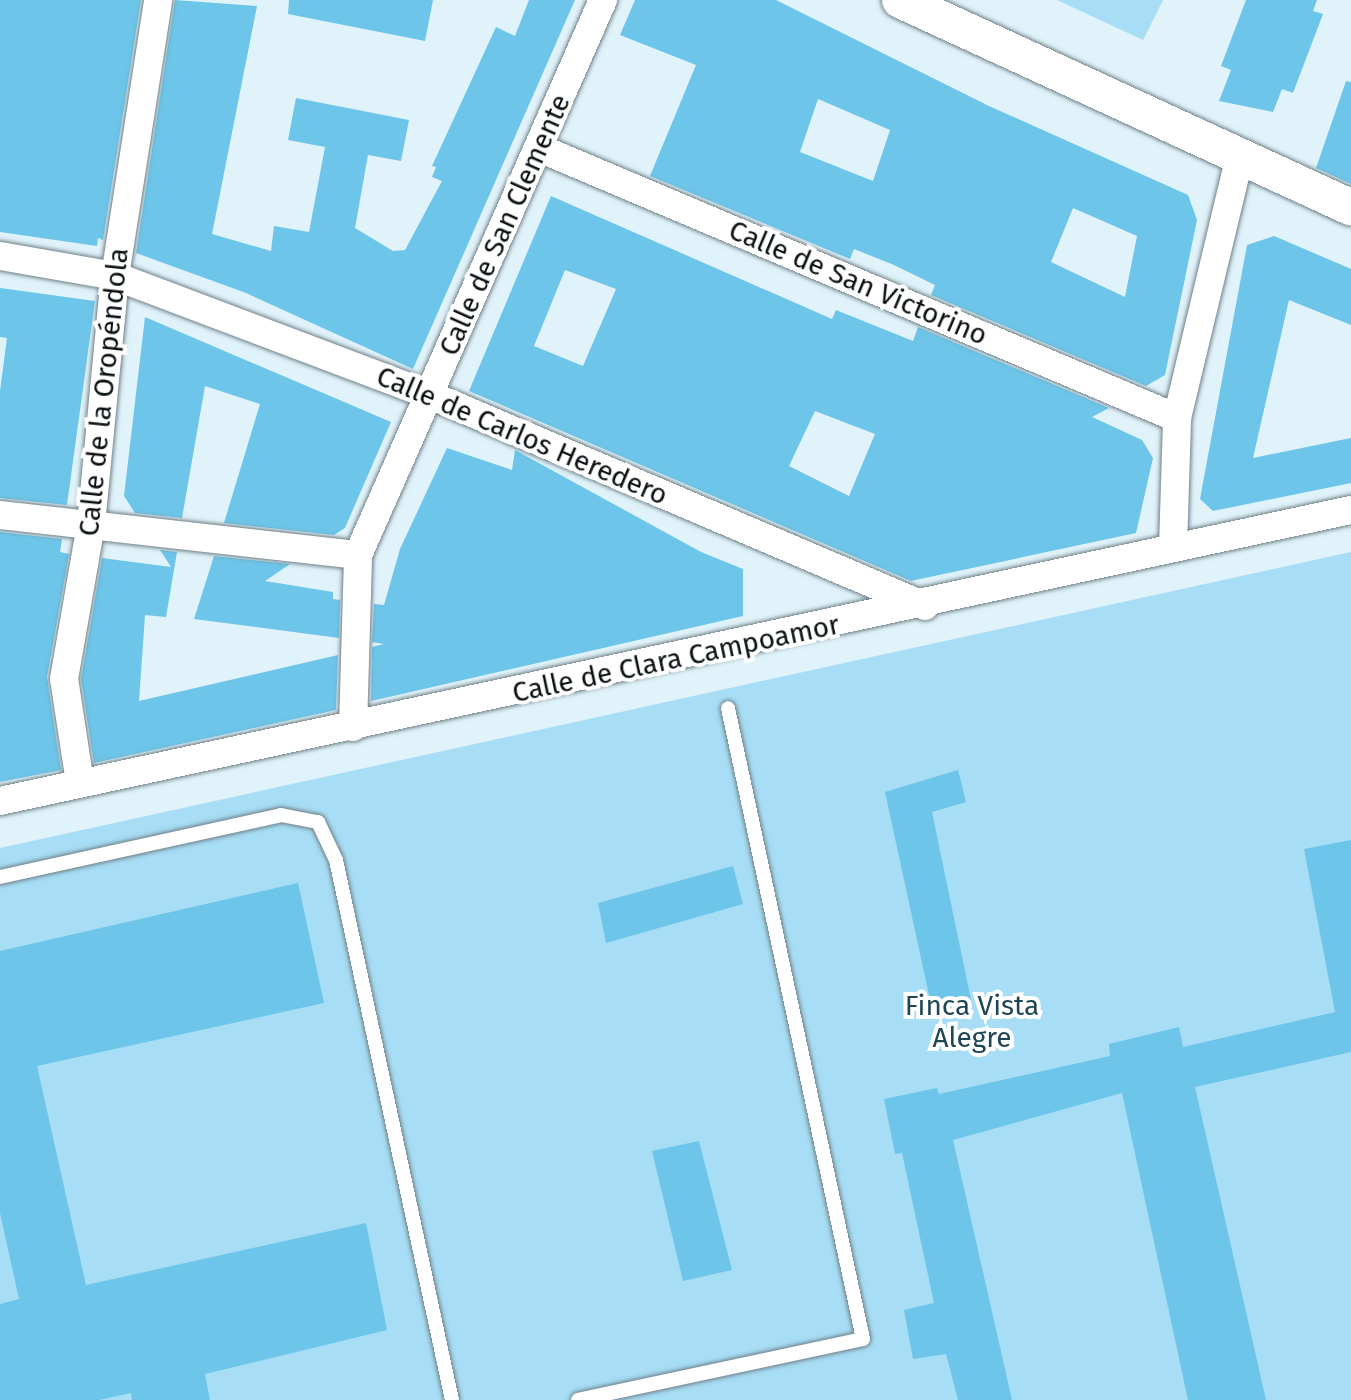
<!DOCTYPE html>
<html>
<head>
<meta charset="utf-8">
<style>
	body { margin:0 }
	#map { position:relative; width:1351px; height:1400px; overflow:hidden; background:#e0f2fa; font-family:"Fira Sans",sans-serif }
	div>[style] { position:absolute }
	.green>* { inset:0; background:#a7ddf5 }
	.building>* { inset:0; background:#6dc5e9 }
	.roads { filter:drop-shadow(0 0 2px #708087) drop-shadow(0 0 2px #708087) }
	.service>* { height:14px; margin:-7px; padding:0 7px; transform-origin:7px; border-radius:7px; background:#fff }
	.minor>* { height:28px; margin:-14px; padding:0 14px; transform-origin:14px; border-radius:14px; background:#fff }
	.tertiary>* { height:36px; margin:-18px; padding:0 18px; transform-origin:18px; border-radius:18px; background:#fff }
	span { translate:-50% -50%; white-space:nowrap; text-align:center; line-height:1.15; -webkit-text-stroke:8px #fff; paint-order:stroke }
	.street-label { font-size:28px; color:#0b1113 }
	.park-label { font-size:28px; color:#1e4655 }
</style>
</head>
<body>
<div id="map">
	<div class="green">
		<i style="clip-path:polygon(1057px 0,1163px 0,1143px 40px)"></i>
		<i style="clip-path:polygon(1351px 552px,1351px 1400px,0 1400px,0 848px)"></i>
	</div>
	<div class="building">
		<i style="clip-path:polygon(0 0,141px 0,103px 240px,98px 238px,97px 246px,0 232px)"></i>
		<i style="clip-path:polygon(175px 0,257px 6px,212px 234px,271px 251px,274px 226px,309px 232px,325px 147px,288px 140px,296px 98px,409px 120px,401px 161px,368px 155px,355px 228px,393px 251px,405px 250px,442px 181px,432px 177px,436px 167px,432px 166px,496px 27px,515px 36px,529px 0,575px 0,413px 369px,246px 293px,136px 253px)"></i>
		<i style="clip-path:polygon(289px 0,433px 0,425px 41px,288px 14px)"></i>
		<i style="clip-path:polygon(evenodd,635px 0,776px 0,989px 106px,1188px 195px,1197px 220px,1165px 375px,1146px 386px,931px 295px,935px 285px,894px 265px,854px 249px,850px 259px,650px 176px,696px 65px,620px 35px,635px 0,818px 99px,890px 130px,873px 181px,800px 152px,818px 99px,635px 0,1073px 208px,1137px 236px,1125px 297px,1051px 262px,1073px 208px)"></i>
		<i style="clip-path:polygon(1246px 0,1317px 0,1313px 11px,1323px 14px,1293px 93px,1282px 89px,1273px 112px,1219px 101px,1231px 70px,1221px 66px)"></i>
		<i style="clip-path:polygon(1346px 81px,1351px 82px,1351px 184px,1316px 168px)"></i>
		<i style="clip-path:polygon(evenodd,551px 196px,832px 319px,836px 310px,913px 341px,918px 327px,1109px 408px,1092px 417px,1142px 440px,1153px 458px,1136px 533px,911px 581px,469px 391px,551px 196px,565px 270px,616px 289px,583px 366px,534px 346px,565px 270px,551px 196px,815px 411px,875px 434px,849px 496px,789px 466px,815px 411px)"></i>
		<i style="clip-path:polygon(1274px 236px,1351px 269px,1351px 325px,1289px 300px,1253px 458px,1351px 438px,1351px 483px,1213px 511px,1200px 499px,1247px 245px)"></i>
		<i style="clip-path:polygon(0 288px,95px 301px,67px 505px,0 498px,0 391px,7px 338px,0 337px)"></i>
		<i style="clip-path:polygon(145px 317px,391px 422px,345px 528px,334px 535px,224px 523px,260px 404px,205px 386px,182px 518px,135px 513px,124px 496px)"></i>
		<i style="clip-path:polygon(447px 448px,512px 470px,515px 450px,701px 552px,743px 569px,743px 616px,371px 701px,372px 647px,384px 644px,372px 642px,374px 604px,384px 605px,400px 549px)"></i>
		<i style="clip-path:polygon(0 532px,62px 539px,60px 552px,69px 554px,47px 677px,61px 770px,0 782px)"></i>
		<i style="clip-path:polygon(160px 550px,177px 552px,166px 617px,145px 615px,139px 701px,338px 655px,336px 710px,94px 763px,81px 679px,102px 558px,171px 567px)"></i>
		<i style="clip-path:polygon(214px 556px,290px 564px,265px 581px,333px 592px,333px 599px,340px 600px,339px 638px,194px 619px)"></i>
		<i style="clip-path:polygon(958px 770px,966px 802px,932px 812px,971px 1000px,932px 1009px,885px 792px)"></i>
		<i style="clip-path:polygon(1351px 840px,1351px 1052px,1195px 1087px,1266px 1400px,1188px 1400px,1122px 1093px,953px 1140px,1012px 1400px,958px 1400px,946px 1354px,913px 1359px,904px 1310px,934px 1303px,902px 1153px,895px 1154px,884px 1099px,937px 1088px,939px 1094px,1110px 1056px,1109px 1044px,1179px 1027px,1183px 1047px,1335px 1012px,1304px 849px)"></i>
		<i style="clip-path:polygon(733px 866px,743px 904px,606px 943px,598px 903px)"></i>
		<i style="clip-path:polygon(298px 883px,324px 1003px,37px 1066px,86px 1285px,366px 1223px,387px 1330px,205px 1374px,210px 1400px,132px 1400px,131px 1393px,99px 1400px,0 1400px,0 1304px,19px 1299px,0 1213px,0 951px)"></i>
		<i style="clip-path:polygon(699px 1141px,732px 1270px,683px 1281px,652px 1151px)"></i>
	</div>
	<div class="roads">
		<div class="service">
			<i style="left:0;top:877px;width:288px;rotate:-12.4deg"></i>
			<i style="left:281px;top:815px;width:38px;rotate:11deg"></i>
			<i style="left:318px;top:822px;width:42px;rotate:64.7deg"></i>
			<i style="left:336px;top:860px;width:552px;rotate:77.88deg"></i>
			<i style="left:578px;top:1400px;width:291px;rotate:-12.1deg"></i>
			<i style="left:863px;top:1339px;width:645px;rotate:-102.08deg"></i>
		</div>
		<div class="minor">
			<i style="left:539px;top:148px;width:693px;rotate:22.94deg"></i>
			<i style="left:0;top:256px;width:117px;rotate:9.9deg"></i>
			<i style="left:115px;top:276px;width:337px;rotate:20.7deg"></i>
			<i style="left:430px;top:395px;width:538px;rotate:23.09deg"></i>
			<i style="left:0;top:515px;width:360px;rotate:6.4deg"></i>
			<i style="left:1173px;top:548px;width:130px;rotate:-88.2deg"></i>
			<i style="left:1177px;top:418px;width:266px;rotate:-76.5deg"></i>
			<i style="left:353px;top:727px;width:172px;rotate:-88.3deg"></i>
			<i style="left:358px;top:555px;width:607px;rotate:-66.18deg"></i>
			<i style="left:80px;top:783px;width:105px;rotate:-98.7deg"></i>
			<i style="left:64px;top:679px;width:156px;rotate:-80.1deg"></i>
			<i style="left:91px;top:525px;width:250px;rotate:-84.5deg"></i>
			<i style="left:115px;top:276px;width:279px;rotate:-81.1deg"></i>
			<i style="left:0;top:801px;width:1382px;rotate:-12.16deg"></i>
		</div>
		<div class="tertiary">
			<i style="left:900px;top:0;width:496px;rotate:24.7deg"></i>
		</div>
	</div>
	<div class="street-label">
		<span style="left:505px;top:225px;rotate:-66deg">Calle de San Clemente</span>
		<span style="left:858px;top:283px;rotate:23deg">Calle de San Victorino</span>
		<span style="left:104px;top:392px;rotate:-84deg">Calle de la Oropéndola</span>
		<span style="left:522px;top:436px;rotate:23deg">Calle de Carlos Heredero</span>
		<span style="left:676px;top:659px;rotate:-12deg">Calle de Clara Campoamor</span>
	</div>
	<div class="park-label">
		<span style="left:972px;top:1022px">Finca Vista<br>Alegre</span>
	</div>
</div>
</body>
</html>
